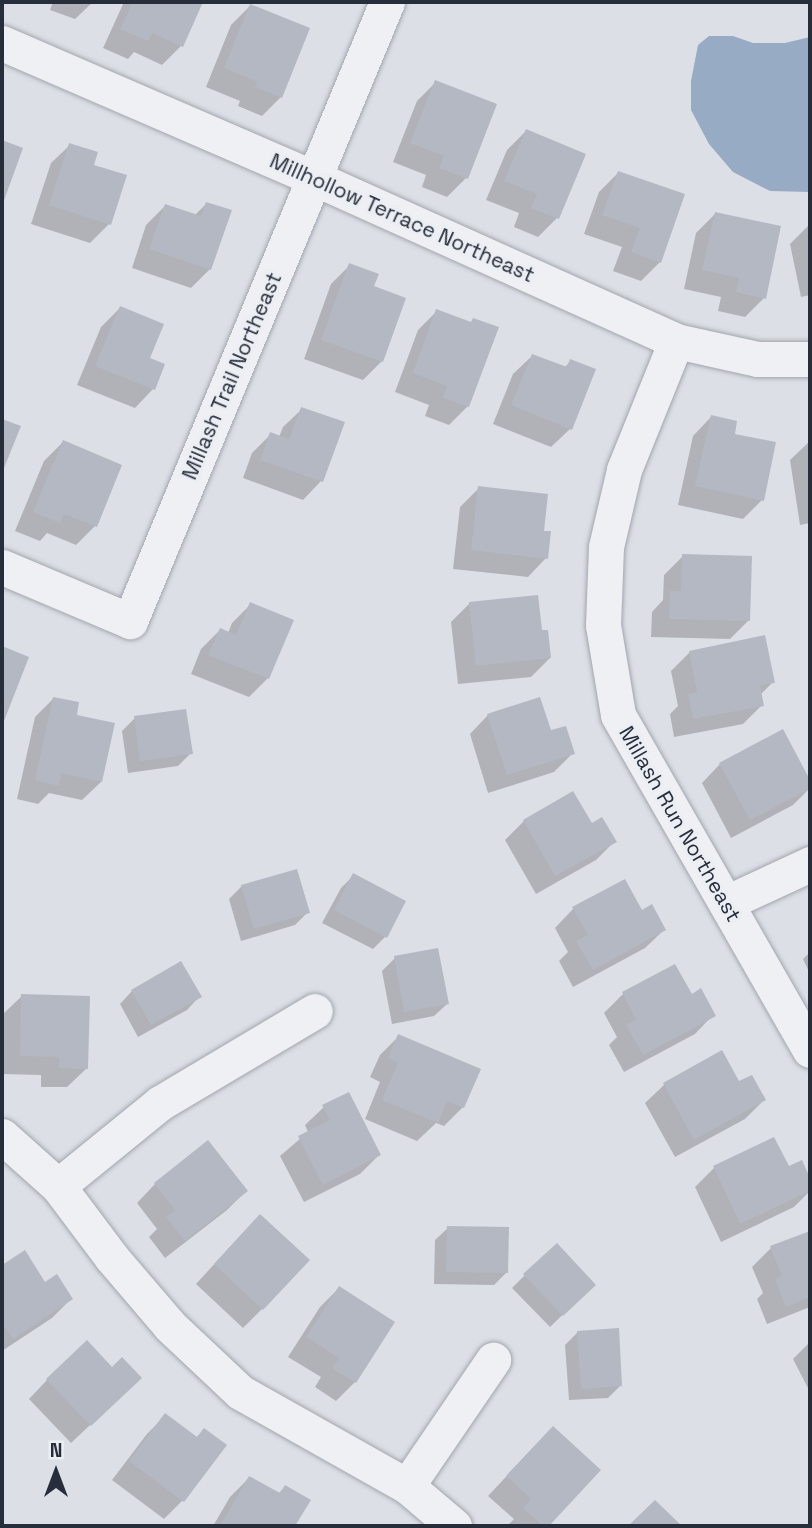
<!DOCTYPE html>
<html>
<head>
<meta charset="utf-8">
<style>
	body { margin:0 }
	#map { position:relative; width:812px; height:1528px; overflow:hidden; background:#dcdfe5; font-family:"Space Grotesk",sans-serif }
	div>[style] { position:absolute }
	.water>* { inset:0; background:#97abc5 }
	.shadow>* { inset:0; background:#0003 }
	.building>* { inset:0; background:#b3b8c2 }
	.roads { filter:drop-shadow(0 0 2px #a2a6af) drop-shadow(0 0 2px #a2a6af) }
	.minor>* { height:35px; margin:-17.5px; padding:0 17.5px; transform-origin:17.5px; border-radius:17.5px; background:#eef0f4 }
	span { translate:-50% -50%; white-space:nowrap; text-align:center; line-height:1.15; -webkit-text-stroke:6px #ebeef3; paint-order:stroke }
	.street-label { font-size:21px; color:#262d3b }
	.frame { position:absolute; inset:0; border:4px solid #262d3b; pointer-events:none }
	.north { position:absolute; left:21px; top:1437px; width:70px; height:70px; -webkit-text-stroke:5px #ebeef3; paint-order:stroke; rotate:0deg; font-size:19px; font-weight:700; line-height:28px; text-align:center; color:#262d3b }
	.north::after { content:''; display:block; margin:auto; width:24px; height:32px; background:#262d3b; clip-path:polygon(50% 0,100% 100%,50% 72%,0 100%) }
</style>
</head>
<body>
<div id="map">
	<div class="water">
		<i style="clip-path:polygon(709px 36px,733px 36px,753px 43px,785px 43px,810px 37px,810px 192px,770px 191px,733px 172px,709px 144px,691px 110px,691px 81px,698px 45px)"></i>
	</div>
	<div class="shadow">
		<i style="clip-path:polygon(53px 2px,93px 2px,75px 19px,50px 10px)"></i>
		<i style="clip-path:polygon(124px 2px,201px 2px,181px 46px,162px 65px,134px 52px,128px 59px,103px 48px)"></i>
		<i style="clip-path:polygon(250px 6px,281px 97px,262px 116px,238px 106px,240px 101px,206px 87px,231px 25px)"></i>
		<i style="clip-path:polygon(436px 82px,466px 178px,447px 197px,422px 187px,426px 175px,393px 162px,417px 101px)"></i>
		<i style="clip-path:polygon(526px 131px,557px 218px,538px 237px,514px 227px,519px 213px,486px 200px,507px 150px)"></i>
		<i style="clip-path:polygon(70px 145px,92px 166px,109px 224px,90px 243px,31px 224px,51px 163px)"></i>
		<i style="clip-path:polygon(618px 173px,660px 262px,641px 281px,613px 271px,622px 247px,584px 234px,599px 192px)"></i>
		<i style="clip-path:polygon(206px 204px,210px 269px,191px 288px,132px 268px,146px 225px,165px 206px,194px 216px)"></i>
		<i style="clip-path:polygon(715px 214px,764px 298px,745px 317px,718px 311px,721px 297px,684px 289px,696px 233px)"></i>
		<i style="clip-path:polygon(809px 225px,810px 295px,801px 297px,790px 244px)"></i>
		<i style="clip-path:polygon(350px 265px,372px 287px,382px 361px,363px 380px,304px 359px,331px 284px)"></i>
		<i style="clip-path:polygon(120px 308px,148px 359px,163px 365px,153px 389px,135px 408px,77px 385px,101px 327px)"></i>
		<i style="clip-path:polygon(437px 311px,468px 406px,449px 425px,425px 416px,429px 405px,395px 392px,418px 330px)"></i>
		<i style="clip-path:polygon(532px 356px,564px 368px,571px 361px,570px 429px,551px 447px,493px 424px,513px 374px)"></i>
		<i style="clip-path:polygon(302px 409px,321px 481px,303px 500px,243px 478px,252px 453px,271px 434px,279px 437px,283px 427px)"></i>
		<i style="clip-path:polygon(711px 417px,762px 500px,743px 519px,678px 505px,693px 436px)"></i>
		<i style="clip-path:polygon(810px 441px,810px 523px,800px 525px,790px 460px)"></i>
		<i style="clip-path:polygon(63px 442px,95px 526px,76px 545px,47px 533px,40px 541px,15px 531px,44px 461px)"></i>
		<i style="clip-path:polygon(479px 488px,542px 532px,546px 558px,528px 577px,453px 569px,460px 507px)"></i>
		<i style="clip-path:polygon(683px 556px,749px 620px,730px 639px,651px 637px,652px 612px,663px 600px,664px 575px)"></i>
		<i style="clip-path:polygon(470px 603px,540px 632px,550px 658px,531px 677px,458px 684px,451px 622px)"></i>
		<i style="clip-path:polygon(251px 604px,291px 621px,268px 678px,249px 697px,191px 674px,201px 649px,220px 630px,228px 633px,232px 623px)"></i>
		<i style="clip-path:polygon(690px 652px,773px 682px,760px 695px,762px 705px,743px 724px,674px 737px,670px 714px,678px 706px,671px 671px)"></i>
		<i style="clip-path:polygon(54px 698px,75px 716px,101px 782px,82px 800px,49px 793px,38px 804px,17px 799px,35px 717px)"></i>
		<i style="clip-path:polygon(488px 715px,550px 732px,573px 753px,554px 772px,488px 793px,470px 734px)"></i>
		<i style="clip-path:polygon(135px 718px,191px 753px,178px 766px,128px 773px,122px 731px)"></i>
		<i style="clip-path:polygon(783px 732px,810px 788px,793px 805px,731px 838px,702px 783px,720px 764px)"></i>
		<i style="clip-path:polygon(524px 821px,591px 825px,614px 842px,596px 860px,536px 894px,505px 840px)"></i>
		<i style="clip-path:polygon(354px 875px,385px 937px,373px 949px,322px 923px,341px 888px)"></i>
		<i style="clip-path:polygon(242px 886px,308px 912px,295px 925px,241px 941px,229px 899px)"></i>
		<i style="clip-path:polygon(573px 909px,664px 930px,645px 948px,573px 987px,559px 961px,568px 952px,555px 928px)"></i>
		<i style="clip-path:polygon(810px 952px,810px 974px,803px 959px)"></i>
		<i style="clip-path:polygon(395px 958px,447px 1004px,434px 1016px,392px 1024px,382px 971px)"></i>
		<i style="clip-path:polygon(675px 966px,691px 996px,713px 1015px,695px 1034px,624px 1072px,609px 1045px,617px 1037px,604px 1013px,623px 994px)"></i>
		<i style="clip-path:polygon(132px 991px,199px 997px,187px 1010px,138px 1037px,120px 1004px)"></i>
		<i style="clip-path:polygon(22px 996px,86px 1069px,67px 1087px,41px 1087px,41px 1075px,2px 1074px,3px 1014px)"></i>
		<i style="clip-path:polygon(399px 1036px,463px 1107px,444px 1126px,436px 1123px,417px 1141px,365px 1119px,380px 1082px,370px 1077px,380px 1055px)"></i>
		<i style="clip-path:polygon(721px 1053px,739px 1084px,764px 1100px,745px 1119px,675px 1157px,645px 1103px,664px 1085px)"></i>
		<i style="clip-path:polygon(324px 1107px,379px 1155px,360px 1174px,304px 1202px,280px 1156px,308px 1132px,305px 1125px)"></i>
		<i style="clip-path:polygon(774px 1139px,788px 1168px,801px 1162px,810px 1182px,810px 1191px,794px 1207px,721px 1242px,695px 1187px,714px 1168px)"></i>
		<i style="clip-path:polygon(155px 1184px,246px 1191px,227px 1210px,165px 1258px,149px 1237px,157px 1229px,137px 1203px)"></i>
		<i style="clip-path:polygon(448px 1228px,507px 1272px,494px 1285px,434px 1284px,435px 1240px)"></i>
		<i style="clip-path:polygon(810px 1232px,810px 1307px,767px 1324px,757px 1299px,763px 1293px,752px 1267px,771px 1248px)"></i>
		<i style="clip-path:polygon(241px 1235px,262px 1309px,243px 1328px,196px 1284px)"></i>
		<i style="clip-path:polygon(24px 1252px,45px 1284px,71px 1299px,52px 1318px,2px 1351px,2px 1268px)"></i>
		<i style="clip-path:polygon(525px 1275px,581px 1297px,550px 1327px,512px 1288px)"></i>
		<i style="clip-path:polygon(339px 1288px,355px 1382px,336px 1401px,315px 1387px,321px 1377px,288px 1357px,320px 1307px)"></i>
		<i style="clip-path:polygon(578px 1332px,621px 1385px,608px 1398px,569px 1400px,565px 1345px)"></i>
		<i style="clip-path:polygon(810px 1342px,810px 1392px,793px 1359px)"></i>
		<i style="clip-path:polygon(47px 1380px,121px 1396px,71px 1443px,29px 1399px)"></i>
		<i style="clip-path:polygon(166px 1415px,196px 1438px,204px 1430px,182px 1501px,164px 1519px,112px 1480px,147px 1434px)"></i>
		<i style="clip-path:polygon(534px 1447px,598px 1470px,546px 1526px,507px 1526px,514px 1519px,488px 1496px)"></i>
		<i style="clip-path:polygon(249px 1478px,278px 1494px,285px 1487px,308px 1500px,293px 1526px,213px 1526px,230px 1497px)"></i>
	</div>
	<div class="building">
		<i style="clip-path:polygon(133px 2px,203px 2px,183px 47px,152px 33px,148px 41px,120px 29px)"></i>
		<i style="clip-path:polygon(250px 4px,310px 28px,282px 98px,255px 87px,257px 82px,224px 68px)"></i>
		<i style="clip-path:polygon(435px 80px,497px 104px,468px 179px,439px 168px,444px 156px,410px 143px)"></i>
		<i style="clip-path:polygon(526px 129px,586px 154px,559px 219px,531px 208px,537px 194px,504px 181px)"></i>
		<i style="clip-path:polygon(2px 140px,23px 148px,2px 206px)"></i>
		<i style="clip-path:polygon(69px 143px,98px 152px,94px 165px,127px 175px,111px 225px,49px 205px)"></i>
		<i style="clip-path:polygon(618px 171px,685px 194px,661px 263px,631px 252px,640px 228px,602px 215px)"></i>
		<i style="clip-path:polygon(206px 202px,232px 210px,211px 270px,149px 249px,165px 204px,201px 216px)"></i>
		<i style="clip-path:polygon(715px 212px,781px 226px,766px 299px,736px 292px,739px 278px,702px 270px)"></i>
		<i style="clip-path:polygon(349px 263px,379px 274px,374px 286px,406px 298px,383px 362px,321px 340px)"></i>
		<i style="clip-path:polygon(120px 306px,164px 324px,150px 358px,165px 364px,155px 390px,95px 366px)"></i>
		<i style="clip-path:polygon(436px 309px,471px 322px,473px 318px,499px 327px,469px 407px,443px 398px,447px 386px,413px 373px)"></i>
		<i style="clip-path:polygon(532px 354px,567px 367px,570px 359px,596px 369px,572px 430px,511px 405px)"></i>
		<i style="clip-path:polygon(301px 407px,345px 422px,323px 482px,260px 460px,270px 432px,289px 439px)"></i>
		<i style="clip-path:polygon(711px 415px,737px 421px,735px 434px,776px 442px,764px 501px,695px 486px)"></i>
		<i style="clip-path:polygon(2px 419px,21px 426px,2px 473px)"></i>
		<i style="clip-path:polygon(63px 440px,122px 465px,97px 527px,64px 514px,60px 523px,33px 512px)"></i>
		<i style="clip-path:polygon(478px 486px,548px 494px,544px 531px,551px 531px,548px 559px,471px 550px)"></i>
		<i style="clip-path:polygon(682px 554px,752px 556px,750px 621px,669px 619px,670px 591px,681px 591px)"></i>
		<i style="clip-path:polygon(538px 595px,542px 630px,548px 630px,551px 658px,476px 666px,469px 602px)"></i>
		<i style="clip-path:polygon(250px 602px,294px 620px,269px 679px,208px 655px,220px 628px,236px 635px)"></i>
		<i style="clip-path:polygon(765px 635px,775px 683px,760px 685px,764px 706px,693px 719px,688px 694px,697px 692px,689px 651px)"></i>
		<i style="clip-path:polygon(2px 646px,29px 657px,4px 721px,2px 720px)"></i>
		<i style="clip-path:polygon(53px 697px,79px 702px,77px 715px,115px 723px,102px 782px,61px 773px,59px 786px,35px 780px)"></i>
		<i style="clip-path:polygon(540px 697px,551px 730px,566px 726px,575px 754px,507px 775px,487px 714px)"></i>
		<i style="clip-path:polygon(186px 709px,193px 754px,140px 761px,134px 716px)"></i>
		<i style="clip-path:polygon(783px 729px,810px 780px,810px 789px,750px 820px,719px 763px)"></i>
		<i style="clip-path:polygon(573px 791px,592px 823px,602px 817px,617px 842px,555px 876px,523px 820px)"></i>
		<i style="clip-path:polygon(297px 869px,310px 913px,254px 929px,241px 885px)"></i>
		<i style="clip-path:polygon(353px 873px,406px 901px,387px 938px,334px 910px)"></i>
		<i style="clip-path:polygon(625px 879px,642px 910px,652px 904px,666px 930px,593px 970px,576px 941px,588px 935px,572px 907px)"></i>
		<i style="clip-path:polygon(438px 948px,449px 1004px,404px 1012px,394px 956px)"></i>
		<i style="clip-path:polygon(181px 961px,202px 997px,151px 1025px,131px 990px)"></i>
		<i style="clip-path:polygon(675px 964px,692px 994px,701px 988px,716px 1016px,643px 1055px,626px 1025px,636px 1019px,622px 992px)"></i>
		<i style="clip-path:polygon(21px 994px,90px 996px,88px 1069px,59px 1068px,59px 1057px,20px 1056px)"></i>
		<i style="clip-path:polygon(398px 1034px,481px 1069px,464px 1108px,447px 1101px,438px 1123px,382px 1100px,398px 1063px,388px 1058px)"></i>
		<i style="clip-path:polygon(722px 1050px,739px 1081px,752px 1075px,766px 1100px,694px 1140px,663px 1083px)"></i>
		<i style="clip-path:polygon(349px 1092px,381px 1155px,323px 1185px,298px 1136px,330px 1120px,322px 1105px)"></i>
		<i style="clip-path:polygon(774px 1137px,789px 1166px,802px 1160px,810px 1178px,810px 1191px,740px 1224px,713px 1166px)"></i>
		<i style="clip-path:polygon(208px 1140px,248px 1191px,185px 1241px,166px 1217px,175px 1210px,154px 1183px)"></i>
		<i style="clip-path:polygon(260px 1214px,310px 1260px,263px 1310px,214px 1264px)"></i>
		<i style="clip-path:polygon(447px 1226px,509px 1227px,508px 1273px,446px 1272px)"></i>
		<i style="clip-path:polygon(810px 1231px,810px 1297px,786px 1307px,775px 1279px,782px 1276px,770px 1246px)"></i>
		<i style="clip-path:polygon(557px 1243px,596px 1285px,563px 1316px,523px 1274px)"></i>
		<i style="clip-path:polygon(25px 1250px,45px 1282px,57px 1274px,73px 1299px,13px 1339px,2px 1323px,2px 1265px)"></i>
		<i style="clip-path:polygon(339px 1286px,395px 1322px,356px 1383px,332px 1368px,339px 1358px,306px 1337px)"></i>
		<i style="clip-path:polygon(619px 1328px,622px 1386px,581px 1389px,577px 1331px)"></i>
		<i style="clip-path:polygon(87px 1340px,112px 1367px,122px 1357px,142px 1378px,91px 1426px,46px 1379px)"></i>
		<i style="clip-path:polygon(165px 1413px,197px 1437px,204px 1428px,227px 1445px,184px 1502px,129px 1461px)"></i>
		<i style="clip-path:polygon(553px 1426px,601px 1470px,549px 1526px,543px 1526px,523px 1508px,531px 1499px,506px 1476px)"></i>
		<i style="clip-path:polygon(249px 1476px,280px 1493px,285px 1485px,311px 1500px,295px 1526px,220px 1526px)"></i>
		<i style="clip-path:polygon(655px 1500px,682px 1526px,628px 1526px)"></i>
	</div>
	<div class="roads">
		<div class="minor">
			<i style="left:2px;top:43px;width:340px;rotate:23.4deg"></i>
			<i style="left:314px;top:178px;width:397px;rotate:24.2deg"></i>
			<i style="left:676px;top:341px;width:84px;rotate:12.4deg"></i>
			<i style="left:758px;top:359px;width:52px"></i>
			<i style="left:676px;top:341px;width:139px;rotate:112deg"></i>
			<i style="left:624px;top:470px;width:79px;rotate:103.2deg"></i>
			<i style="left:606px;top:547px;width:78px;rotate:92.2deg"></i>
			<i style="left:603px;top:625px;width:91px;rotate:80.5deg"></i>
			<i style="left:618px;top:715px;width:386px;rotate:60.2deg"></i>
			<i style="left:2px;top:567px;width:139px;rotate:22.9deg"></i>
			<i style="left:130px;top:621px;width:670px;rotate:-67.45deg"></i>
			<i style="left:726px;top:903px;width:93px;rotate:-24.9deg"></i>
			<i style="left:2px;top:1136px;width:75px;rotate:41.8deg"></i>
			<i style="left:58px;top:1186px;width:90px;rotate:53.1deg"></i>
			<i style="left:112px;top:1258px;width:89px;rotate:49.5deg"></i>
			<i style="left:170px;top:1326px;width:96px;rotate:43.3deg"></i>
			<i style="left:240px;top:1392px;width:192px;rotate:29.4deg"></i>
			<i style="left:407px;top:1486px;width:62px;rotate:40.4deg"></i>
			<i style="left:58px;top:1186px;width:132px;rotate:-39.1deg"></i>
			<i style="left:160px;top:1103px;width:180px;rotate:-30.7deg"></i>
			<i style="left:407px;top:1486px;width:153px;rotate:-55.7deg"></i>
		</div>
	</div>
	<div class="street-label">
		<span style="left:402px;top:218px;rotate:24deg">Millhollow Terrace Northeast</span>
		<span style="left:232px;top:376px;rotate:-67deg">Millash Trail Northeast</span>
		<span style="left:680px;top:824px;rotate:60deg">Millash Run Northeast</span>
	</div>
	<div class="frame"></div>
	<div class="north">N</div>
</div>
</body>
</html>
